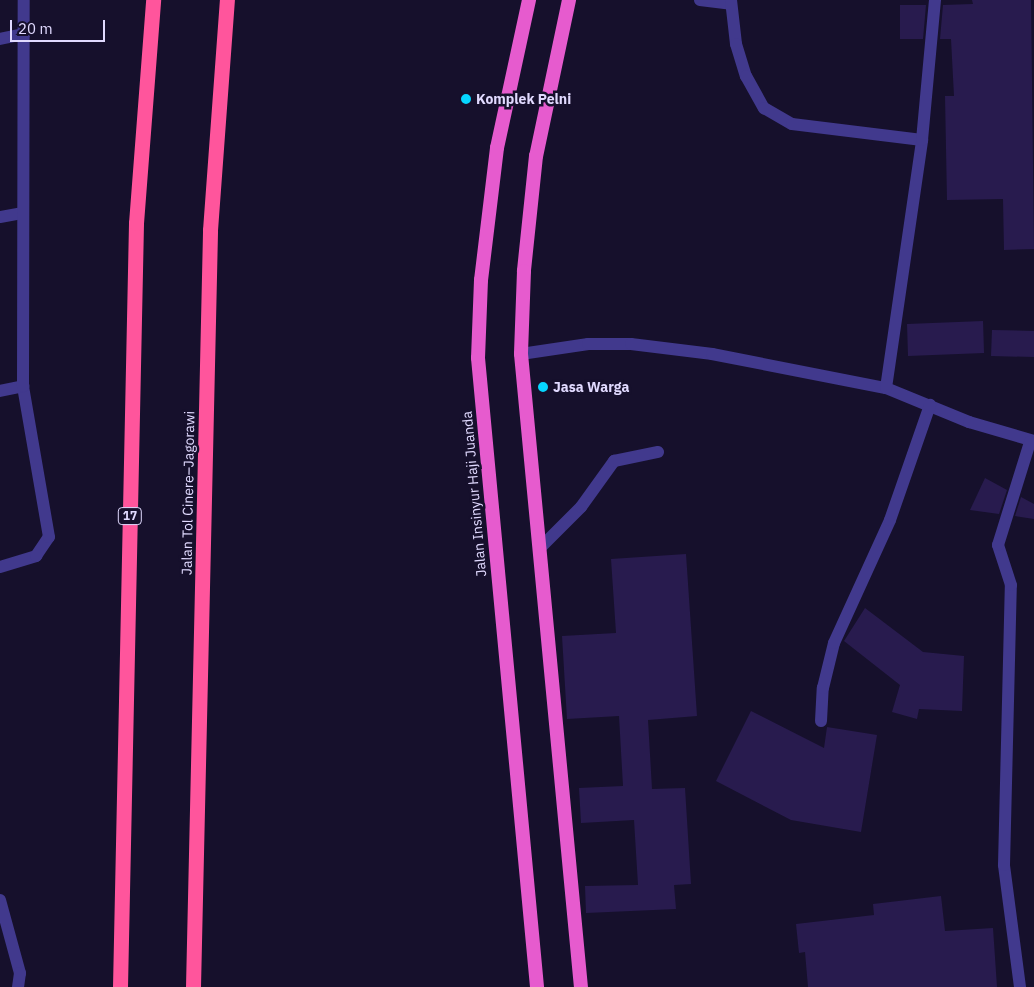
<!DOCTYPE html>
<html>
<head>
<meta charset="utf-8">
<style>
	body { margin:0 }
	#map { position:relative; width:1034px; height:987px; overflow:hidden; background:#16102c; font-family:"IBM Plex Sans",sans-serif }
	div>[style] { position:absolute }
	.building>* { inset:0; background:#281b4e }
	.service>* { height:12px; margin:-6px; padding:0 6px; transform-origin:6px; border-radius:6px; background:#41398d }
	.minor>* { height:12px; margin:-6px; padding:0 6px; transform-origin:6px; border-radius:6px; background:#41398d }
	.tertiary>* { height:12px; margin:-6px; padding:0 6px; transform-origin:6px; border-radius:6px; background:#41398d }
	.trunk>* { height:14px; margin:-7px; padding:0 7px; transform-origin:7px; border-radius:7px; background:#e65bce }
	.motorway>* { height:15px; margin:-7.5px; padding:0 7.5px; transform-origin:7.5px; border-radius:7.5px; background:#ff559c }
	.dots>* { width:14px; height:14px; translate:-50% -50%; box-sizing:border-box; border:2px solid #16102c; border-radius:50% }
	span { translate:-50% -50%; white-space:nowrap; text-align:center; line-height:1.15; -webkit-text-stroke:5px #16102c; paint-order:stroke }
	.shield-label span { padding:1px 4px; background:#16102c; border:1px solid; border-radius:4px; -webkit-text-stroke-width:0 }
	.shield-label { font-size:12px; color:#e1daff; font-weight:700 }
	.poi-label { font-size:14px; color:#e1daff; font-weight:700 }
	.left { translate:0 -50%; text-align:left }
	.street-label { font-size:14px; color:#e1daff }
	.scale { position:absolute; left:10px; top:20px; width:95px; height:22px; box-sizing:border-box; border:2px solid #e1daff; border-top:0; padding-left:6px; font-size:15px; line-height:18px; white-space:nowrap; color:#e1daff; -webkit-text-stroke:4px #16102c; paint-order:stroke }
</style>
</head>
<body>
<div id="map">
	<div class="building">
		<i style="clip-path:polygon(972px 0,1031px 0,1034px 249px,1004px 250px,1003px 199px,947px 200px,945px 96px,954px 96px,951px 39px,940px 39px,943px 5px,973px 4px)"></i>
		<i style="clip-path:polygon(900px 5px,926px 5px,923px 39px,900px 39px)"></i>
		<i style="clip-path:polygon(983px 321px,984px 353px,908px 356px,907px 324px)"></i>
		<i style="clip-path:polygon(992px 330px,1034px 331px,1034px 357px,991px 356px)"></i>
		<i style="clip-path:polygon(985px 478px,1007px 490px,999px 514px,970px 510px)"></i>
		<i style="clip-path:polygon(1021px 497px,1034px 504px,1034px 519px,1015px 516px)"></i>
		<i style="clip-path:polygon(686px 554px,697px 716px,648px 720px,652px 789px,685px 788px,691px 884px,674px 885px,676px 909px,586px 913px,585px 886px,638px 885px,634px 820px,581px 823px,579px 788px,623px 786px,619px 716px,567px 719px,562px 636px,616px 633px,611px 559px)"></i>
		<i style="clip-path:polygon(865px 608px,923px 652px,964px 656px,962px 711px,919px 709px,917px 719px,892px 712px,900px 685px,844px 641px)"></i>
		<i style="clip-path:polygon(751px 711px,824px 748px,827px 727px,877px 735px,861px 832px,791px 820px,716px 781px)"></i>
		<i style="clip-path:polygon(941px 896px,945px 931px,993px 928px,997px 987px,808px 987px,805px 952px,799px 953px,796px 924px,874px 915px,873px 904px)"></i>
	</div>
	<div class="service">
		<i style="left:540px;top:548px;width:58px;rotate:-45deg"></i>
		<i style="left:581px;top:507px;width:57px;rotate:-54.3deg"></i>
		<i style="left:614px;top:461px;width:45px;rotate:-11.6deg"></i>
	</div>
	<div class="minor">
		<i style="left:700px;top:0;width:31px;rotate:7deg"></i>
		<i style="left:731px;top:0;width:44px;rotate:83.5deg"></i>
		<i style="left:736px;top:44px;width:34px;rotate:73deg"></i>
		<i style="left:746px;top:76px;width:37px;rotate:61deg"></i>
		<i style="left:764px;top:108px;width:32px;rotate:30deg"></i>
		<i style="left:792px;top:124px;width:131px;rotate:7deg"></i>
		<i style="left:0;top:39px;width:25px;rotate:-12deg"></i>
		<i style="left:0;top:217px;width:22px;rotate:-10deg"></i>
		<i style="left:521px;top:354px;width:68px;rotate:-8.5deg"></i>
		<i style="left:588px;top:344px;width:43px"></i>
		<i style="left:631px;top:344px;width:82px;rotate:7deg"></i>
		<i style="left:712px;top:354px;width:177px;rotate:11.1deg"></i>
		<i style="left:886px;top:388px;width:90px;rotate:22.3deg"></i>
		<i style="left:969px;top:422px;width:68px;rotate:16.3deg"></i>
		<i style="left:886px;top:388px;width:251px;rotate:-81.7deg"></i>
		<i style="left:922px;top:140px;width:141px;rotate:-84.7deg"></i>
		<i style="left:0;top:567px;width:38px;rotate:-17deg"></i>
		<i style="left:36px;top:556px;width:23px;rotate:-56deg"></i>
		<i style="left:49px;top:537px;width:153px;rotate:-99.8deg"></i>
		<i style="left:821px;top:721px;width:33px;rotate:-87deg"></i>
		<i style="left:823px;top:688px;width:46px;rotate:-76.3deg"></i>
		<i style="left:834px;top:643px;width:135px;rotate:-65.5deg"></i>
		<i style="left:890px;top:520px;width:122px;rotate:-70.8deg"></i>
		<i style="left:0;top:900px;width:76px;rotate:74.7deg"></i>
		<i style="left:20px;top:973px;width:14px;rotate:98deg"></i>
		<i style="left:1020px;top:987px;width:123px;rotate:-97.5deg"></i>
		<i style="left:1004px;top:865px;width:280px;rotate:-88.6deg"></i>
		<i style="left:1011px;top:585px;width:42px;rotate:-108deg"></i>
		<i style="left:998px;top:545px;width:108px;rotate:-72.7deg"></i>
	</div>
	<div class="tertiary">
		<i style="left:0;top:391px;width:24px;rotate:-12deg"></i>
		<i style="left:23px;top:386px;width:386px;rotate:-89.9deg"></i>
	</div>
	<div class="trunk">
		<i style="left:529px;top:0;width:151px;rotate:102.2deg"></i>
		<i style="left:497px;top:148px;width:133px;rotate:96.9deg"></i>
		<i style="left:481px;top:280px;width:78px;rotate:92.2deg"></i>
		<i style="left:478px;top:358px;width:632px;rotate:84.64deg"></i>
		<i style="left:569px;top:0;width:159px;rotate:101.9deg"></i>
		<i style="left:536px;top:156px;width:116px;rotate:96deg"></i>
		<i style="left:524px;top:271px;width:83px;rotate:92.1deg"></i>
		<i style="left:521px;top:354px;width:636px;rotate:84.59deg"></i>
	</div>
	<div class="motorway">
		<i style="left:120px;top:987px;width:764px;rotate:-88.8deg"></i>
		<i style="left:136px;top:223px;width:224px;rotate:-85.6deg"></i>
		<i style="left:193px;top:987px;width:757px;rotate:-88.71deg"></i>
		<i style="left:210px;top:230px;width:231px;rotate:-85.8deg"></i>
	</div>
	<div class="dots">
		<i style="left:466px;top:99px;background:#06d6ff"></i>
		<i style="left:543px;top:387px;background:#06d6ff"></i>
	</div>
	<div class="shield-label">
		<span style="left:130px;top:516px">17</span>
	</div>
	<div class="poi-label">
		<span class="left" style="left:476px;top:99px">Komplek Pelni</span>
		<span class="left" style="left:553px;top:387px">Jasa Warga</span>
	</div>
	<div class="street-label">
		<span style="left:188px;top:493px;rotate:-89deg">Jalan Tol Cinere–Jagorawi</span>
		<span style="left:474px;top:494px;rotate:-95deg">Jalan Insinyur Haji Juanda</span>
	</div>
	<div class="scale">20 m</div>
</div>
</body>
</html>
